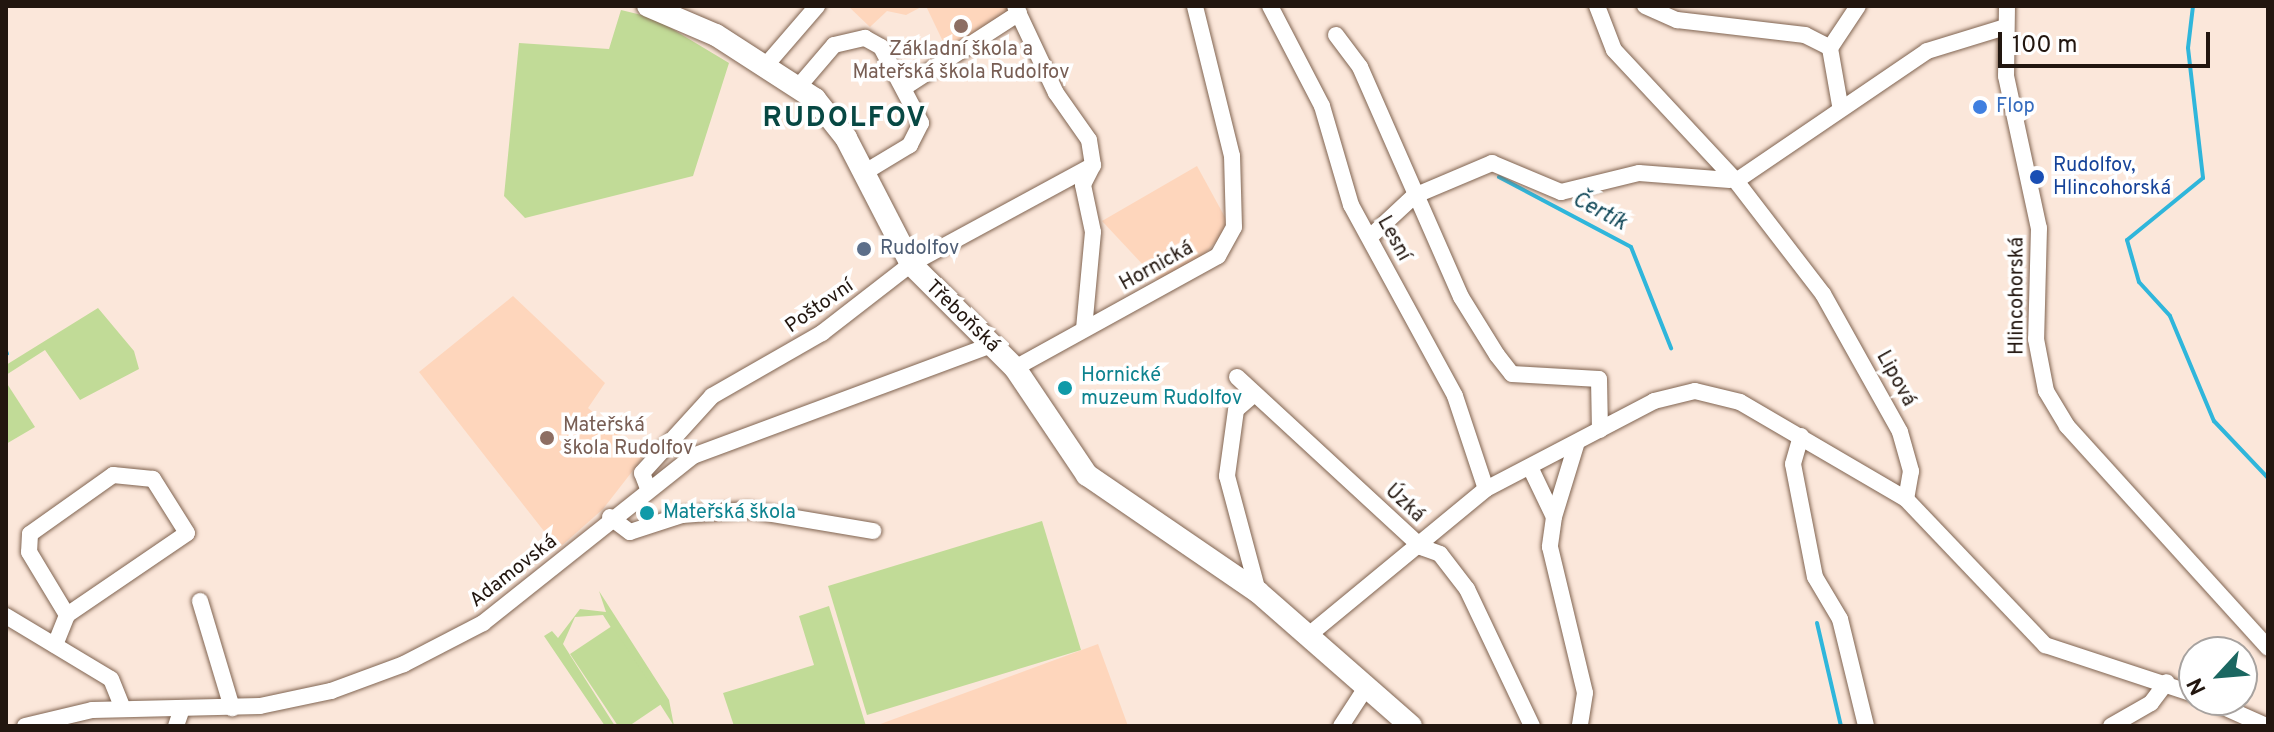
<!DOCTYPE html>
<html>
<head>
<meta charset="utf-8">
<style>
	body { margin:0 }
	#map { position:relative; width:2274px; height:732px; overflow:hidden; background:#fbe7da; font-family:Overpass,sans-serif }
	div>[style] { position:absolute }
	.built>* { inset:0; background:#fed6bc }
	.green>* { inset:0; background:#c1db97 }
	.stream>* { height:4px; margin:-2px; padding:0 2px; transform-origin:2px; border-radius:2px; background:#2fb6db }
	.roads { filter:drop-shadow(0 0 2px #806451) drop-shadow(0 0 2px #806451) }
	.minor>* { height:16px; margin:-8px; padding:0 8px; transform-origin:8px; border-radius:8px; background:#fff }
	.major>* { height:22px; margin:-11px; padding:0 11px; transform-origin:11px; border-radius:11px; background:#fff }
	.dots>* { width:22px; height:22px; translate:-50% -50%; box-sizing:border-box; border:4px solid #fff; border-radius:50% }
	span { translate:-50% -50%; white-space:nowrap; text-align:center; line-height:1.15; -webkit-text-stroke:7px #fff; paint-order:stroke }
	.education-label { font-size:20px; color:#785e54 }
	.left { translate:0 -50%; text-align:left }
	.shop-label { font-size:20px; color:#366cbe }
	.transit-label { font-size:20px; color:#164399 }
	.street-label { font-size:20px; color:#22160f }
	.service-label { font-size:20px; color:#4e5e75 }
	.culture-label { font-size:20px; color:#0d838f }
	.water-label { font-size:22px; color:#114858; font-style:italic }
	.district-label { font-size:28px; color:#074843; font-weight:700; letter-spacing:2px }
	.frame { position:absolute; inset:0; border:8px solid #22160f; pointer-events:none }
	.north { position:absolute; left:2178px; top:636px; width:80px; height:80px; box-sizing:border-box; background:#fff; border:2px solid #a7a29f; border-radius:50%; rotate:244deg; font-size:22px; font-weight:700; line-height:32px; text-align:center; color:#22160f }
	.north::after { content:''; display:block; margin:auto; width:28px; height:36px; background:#1b6761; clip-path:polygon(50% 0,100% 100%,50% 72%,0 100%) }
	.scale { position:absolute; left:1998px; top:32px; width:212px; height:36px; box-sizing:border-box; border:4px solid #22160f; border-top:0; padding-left:10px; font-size:24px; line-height:28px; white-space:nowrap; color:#22160f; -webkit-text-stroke:6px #fff; paint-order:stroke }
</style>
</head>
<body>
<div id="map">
	<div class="built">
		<i style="clip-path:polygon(848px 6px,923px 6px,906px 15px,887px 11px,870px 27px)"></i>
		<i style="clip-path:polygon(926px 6px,1006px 6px,1009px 11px,947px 50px)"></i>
		<i style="clip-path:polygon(1197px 166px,1226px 219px,1223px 234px,1200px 259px,1159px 282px,1102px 221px)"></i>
		<i style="clip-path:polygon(513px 296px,605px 383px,588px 408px,645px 455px,603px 509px,558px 549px,419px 372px)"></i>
		<i style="clip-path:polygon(1098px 644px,1128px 726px,875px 726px)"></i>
	</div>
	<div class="green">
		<i style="clip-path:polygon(621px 10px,654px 18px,729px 63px,693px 176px,525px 218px,504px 196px,519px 43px,609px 49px)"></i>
		<i style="clip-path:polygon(98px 308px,134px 351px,139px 369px,80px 400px,45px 350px,6px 375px,6px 365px)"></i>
		<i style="clip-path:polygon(6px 382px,35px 427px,6px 444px)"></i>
		<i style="clip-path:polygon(1042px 521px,1081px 650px,867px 715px,828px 586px)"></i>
		<i style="clip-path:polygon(599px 591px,669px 700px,674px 726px,603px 615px,575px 617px,563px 644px,615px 726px,605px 726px,544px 636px,552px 631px,558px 638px,580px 609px,606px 612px)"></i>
		<i style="clip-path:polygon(829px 606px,866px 726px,734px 726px,723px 693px,814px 665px,799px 616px)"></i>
		<i style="clip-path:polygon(612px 626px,663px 703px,629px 726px,618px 726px,570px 654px)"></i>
	</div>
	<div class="stream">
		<i style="left:2193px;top:6px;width:42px;rotate:96.8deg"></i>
		<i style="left:2188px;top:48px;width:131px;rotate:83.4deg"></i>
		<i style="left:2203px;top:178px;width:98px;rotate:140.8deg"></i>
		<i style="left:2127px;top:240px;width:44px;rotate:74.1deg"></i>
		<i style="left:2139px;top:282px;width:46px;rotate:47.6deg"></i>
		<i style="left:2170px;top:316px;width:114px;rotate:67.3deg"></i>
		<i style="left:2214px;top:421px;width:79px;rotate:46.5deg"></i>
		<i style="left:1499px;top:177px;width:149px;rotate:27.9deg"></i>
		<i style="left:1631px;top:247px;width:109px;rotate:68.4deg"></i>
		<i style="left:6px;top:351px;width:3px;rotate:72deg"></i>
		<i style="left:1817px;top:623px;width:106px;rotate:76.9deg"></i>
	</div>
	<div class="roads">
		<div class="minor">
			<i style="left:1015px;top:6px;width:96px;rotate:64.8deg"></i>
			<i style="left:1056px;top:93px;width:57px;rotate:54.9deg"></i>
			<i style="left:1089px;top:140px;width:25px;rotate:81deg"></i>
			<i style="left:1093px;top:165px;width:22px;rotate:117deg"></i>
			<i style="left:1083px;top:185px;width:48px;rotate:78deg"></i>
			<i style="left:1093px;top:232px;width:97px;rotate:95.3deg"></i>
			<i style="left:1270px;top:6px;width:113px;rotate:62.5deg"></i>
			<i style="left:1322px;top:106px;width:103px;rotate:73.7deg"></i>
			<i style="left:1351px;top:205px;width:217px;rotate:61.4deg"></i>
			<i style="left:1455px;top:396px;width:98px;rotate:71.6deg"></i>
			<i style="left:1597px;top:6px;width:47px;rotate:68.9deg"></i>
			<i style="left:1614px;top:50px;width:179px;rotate:47deg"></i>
			<i style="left:1736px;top:181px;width:143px;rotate:52.4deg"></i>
			<i style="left:1823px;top:294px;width:158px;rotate:60.8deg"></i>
			<i style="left:1900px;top:432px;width:41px;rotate:74.2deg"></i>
			<i style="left:1911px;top:471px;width:28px;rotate:100deg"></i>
			<i style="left:1645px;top:6px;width:35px;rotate:24deg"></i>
			<i style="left:1677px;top:20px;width:129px;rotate:6.7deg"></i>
			<i style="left:1805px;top:35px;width:28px;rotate:27deg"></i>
			<i style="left:2007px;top:6px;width:70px;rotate:90.8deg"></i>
			<i style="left:2006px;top:76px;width:156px;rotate:77.8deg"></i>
			<i style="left:2039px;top:228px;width:111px;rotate:91.5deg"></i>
			<i style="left:2036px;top:339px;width:53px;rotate:79.1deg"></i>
			<i style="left:2046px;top:391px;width:41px;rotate:59deg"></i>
			<i style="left:2067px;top:426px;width:299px;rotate:47.8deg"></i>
			<i style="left:1336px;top:35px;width:40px;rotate:53deg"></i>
			<i style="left:1360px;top:67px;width:251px;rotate:66.3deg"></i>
			<i style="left:1461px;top:297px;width:68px;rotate:58.2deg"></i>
			<i style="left:1497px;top:355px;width:24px;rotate:52deg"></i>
			<i style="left:1512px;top:374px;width:87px;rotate:3.3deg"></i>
			<i style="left:1599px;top:379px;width:51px;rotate:88.9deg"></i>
			<i style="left:767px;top:64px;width:77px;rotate:-49.2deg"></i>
			<i style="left:799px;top:86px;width:54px;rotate:-49.5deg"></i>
			<i style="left:834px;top:45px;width:32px;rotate:-13deg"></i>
			<i style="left:865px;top:38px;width:18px;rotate:29deg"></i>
			<i style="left:881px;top:47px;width:86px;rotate:62.2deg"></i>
			<i style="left:921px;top:123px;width:25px;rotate:117deg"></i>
			<i style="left:910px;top:145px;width:52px;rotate:149deg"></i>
			<i style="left:905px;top:87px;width:136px;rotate:-33deg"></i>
			<i style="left:1840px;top:105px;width:58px;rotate:-100deg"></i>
			<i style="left:1830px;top:48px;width:50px;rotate:-56.3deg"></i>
			<i style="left:1736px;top:181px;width:231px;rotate:-34.2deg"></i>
			<i style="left:1927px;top:51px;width:82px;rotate:-17.1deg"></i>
			<i style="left:1370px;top:237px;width:60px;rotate:-43deg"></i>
			<i style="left:1414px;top:196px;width:85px;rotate:-22.9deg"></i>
			<i style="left:1492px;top:163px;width:75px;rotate:22.8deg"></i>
			<i style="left:1561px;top:192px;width:80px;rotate:-13.7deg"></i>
			<i style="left:1639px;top:173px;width:91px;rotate:4.4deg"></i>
			<i style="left:1015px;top:368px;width:232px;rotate:-28.9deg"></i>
			<i style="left:1218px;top:256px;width:33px;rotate:-61deg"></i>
			<i style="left:1234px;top:227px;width:71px;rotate:-91.6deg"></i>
			<i style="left:1232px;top:156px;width:154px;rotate:-103.9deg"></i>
			<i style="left:1237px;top:377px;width:251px;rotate:42.7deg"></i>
			<i style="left:1421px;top:547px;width:20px;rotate:20deg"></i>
			<i style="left:1440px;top:554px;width:44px;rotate:52.4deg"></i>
			<i style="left:1467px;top:589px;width:152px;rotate:64.6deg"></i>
			<i style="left:1252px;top:396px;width:21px;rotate:139deg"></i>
			<i style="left:1236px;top:410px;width:67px;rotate:97.8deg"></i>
			<i style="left:1227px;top:476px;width:120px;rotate:75deg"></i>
			<i style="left:1801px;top:436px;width:29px;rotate:106deg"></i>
			<i style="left:1793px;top:464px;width:115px;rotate:79deg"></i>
			<i style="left:1815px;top:577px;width:49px;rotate:59.2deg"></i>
			<i style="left:1840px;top:619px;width:110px;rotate:76.3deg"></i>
			<i style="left:1530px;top:467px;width:55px;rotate:64.4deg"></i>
			<i style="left:1554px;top:517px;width:30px;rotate:98deg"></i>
			<i style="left:1550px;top:547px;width:150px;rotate:76.5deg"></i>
			<i style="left:1585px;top:693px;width:33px;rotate:99deg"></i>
			<i style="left:647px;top:486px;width:14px;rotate:-111deg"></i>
			<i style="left:642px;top:473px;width:104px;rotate:-47.7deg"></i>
			<i style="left:712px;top:396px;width:127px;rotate:-29.8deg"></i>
			<i style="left:822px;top:333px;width:113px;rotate:-37.8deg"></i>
			<i style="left:911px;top:264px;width:207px;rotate:-28.5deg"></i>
			<i style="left:610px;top:517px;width:25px;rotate:37deg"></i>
			<i style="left:630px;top:532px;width:55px;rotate:-18.1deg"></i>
			<i style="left:682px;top:515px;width:66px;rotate:-4.3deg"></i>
			<i style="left:748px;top:510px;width:127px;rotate:9.5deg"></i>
			<i style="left:1554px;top:517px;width:78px;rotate:-73deg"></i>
			<i style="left:200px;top:601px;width:112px;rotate:73.3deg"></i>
			<i style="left:6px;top:616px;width:122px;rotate:31deg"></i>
			<i style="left:111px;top:679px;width:32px;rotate:68deg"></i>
			<i style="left:1310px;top:634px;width:228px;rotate:-39.5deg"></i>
			<i style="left:1486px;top:489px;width:190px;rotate:-27.6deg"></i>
			<i style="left:1654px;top:401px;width:42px;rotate:-13.7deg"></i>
			<i style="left:1695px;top:391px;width:46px;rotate:13.7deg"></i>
			<i style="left:1740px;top:402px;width:192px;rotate:30.3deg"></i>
			<i style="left:1906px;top:499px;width:202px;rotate:46.4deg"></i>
			<i style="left:2045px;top:645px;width:157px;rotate:18.2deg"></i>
			<i style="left:55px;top:645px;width:32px;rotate:-68deg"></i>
			<i style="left:67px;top:615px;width:145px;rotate:-34.3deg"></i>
			<i style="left:187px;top:533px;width:64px;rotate:-122.2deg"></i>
			<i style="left:153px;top:479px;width:40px;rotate:-174.3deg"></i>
			<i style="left:113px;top:475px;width:102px;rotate:144.6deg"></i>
			<i style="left:30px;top:534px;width:18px;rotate:93deg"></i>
			<i style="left:29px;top:552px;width:74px;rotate:58.9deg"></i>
			<i style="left:2208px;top:700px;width:64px;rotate:24.1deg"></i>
			<i style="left:25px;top:726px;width:69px;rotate:-13.4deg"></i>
			<i style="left:92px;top:710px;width:168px;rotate:-1.4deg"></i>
			<i style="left:260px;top:706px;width:73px;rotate:-11.9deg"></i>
			<i style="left:331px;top:691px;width:78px;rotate:-20.3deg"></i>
			<i style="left:404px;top:664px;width:89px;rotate:-27.4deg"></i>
			<i style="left:483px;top:623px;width:268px;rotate:-38.5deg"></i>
			<i style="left:693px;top:456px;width:319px;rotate:-20.4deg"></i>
			<i style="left:176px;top:726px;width:18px;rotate:-71deg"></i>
			<i style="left:1341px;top:726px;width:48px;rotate:-57deg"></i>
			<i style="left:2111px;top:726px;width:46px;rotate:-29.9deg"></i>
			<i style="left:2151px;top:703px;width:26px;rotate:-53deg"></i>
		</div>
		<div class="major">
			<i style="left:648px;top:6px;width:74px;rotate:23.1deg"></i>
			<i style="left:716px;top:35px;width:118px;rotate:32.9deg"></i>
			<i style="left:815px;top:99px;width:50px;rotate:51.5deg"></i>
			<i style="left:846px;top:138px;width:142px;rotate:62.7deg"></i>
			<i style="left:911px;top:264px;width:147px;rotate:45deg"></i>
			<i style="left:1015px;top:368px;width:129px;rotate:56.1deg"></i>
			<i style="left:1087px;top:475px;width:207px;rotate:34.4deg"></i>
			<i style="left:1258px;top:592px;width:203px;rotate:41.2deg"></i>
		</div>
	</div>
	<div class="dots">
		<i style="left:961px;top:26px;background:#8d6e63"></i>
		<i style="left:1980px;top:107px;background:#3f7fe0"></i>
		<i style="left:2037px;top:177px;background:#1a4fb4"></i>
		<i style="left:864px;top:249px;background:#5c6f8a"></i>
		<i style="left:1065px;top:388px;background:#0f9aa8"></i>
		<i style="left:547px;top:438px;background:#8d6e63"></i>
		<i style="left:647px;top:513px;background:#0f9aa8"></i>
	</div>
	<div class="education-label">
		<span style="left:961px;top:62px">Základní škola a<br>Mateřská škola Rudolfov</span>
		<span class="left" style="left:563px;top:438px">Mateřská<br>škola Rudolfov</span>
	</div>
	<div class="shop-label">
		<span class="left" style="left:1996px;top:107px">Flop</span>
	</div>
	<div class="transit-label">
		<span class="left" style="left:2053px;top:178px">Rudolfov,<br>Hlincohorská</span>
	</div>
	<div class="street-label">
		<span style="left:1393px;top:239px;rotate:61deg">Lesní</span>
		<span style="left:1157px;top:267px;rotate:-29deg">Hornická</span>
		<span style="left:2018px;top:296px;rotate:-90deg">Hlincohorská</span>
		<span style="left:820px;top:307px;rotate:-35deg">Poštovní</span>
		<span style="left:962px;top:317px;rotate:44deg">Třeboňská</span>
		<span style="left:1895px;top:379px;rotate:61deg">Lipová</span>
		<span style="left:1404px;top:504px;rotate:43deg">Úzká</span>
		<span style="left:514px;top:572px;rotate:-38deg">Adamovská</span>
	</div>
	<div class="service-label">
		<span class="left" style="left:880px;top:249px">Rudolfov</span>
	</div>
	<div class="culture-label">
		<span class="left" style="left:1081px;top:388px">Hornické<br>muzeum Rudolfov</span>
		<span class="left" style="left:663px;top:513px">Mateřská škola</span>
	</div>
	<div class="water-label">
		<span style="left:1599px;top:212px;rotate:28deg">Čertík</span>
	</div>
	<div class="district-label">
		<span style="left:845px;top:119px">RUDOLFOV</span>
	</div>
	<div class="frame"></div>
	<div class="north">N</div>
	<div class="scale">100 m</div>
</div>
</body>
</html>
